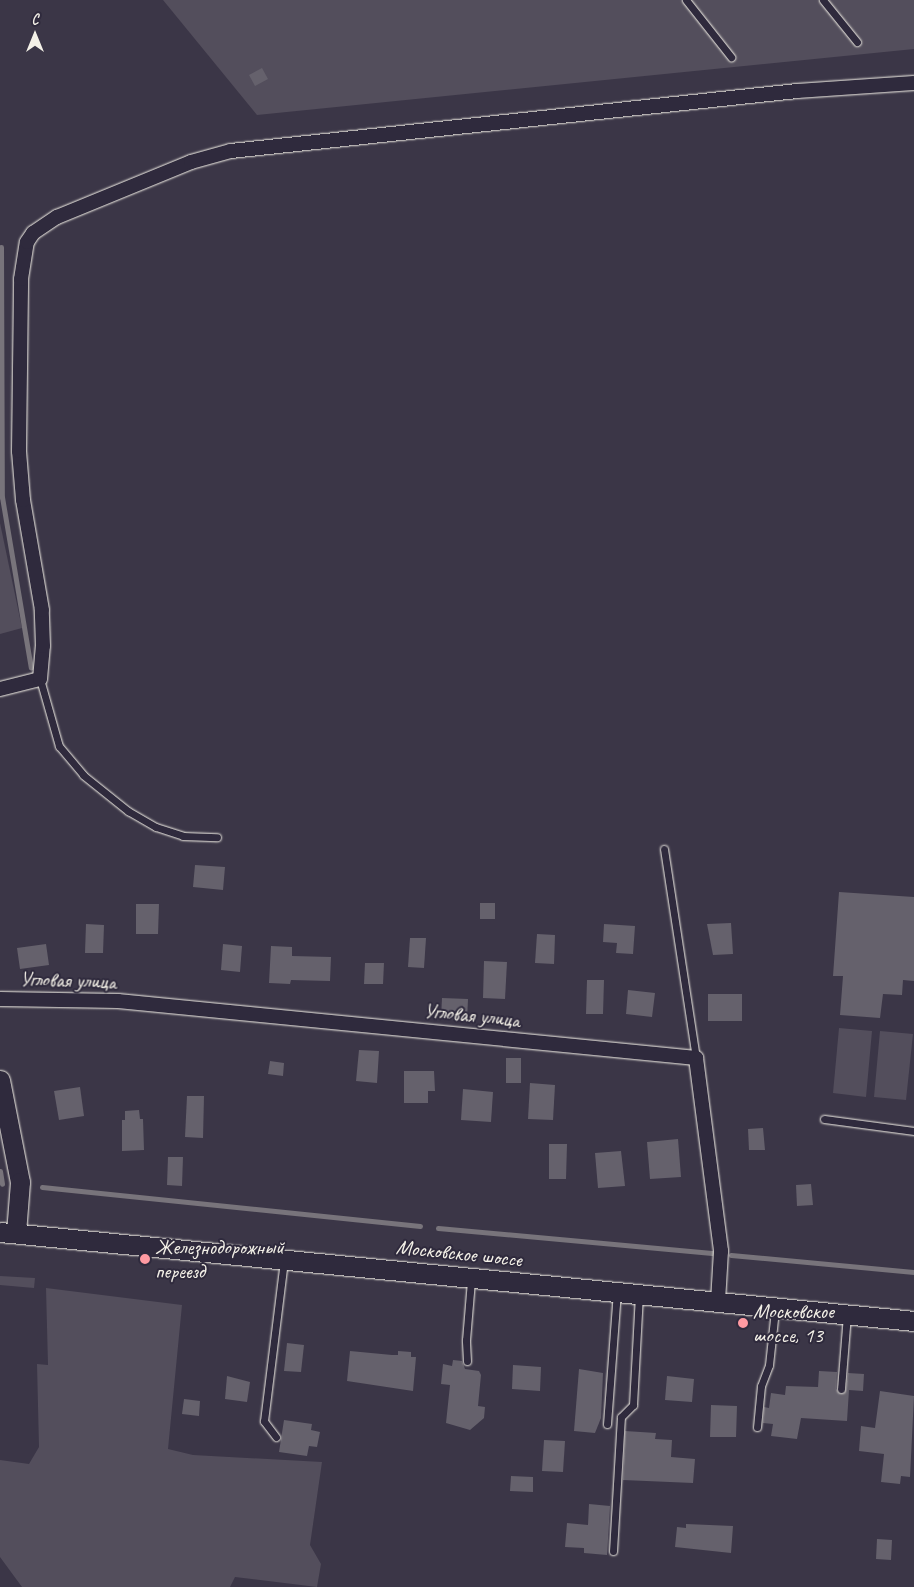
<!DOCTYPE html>
<html>
<head>
<meta charset="utf-8">
<style>
	body { margin:0 }
	#map { position:relative; width:914px; height:1587px; overflow:hidden; background:#3b3647; font-family:Caveat,sans-serif }
	div>[style] { position:absolute }
	.green>* { inset:0; background:#534e5c }
	.stream>* { height:5px; margin:-2.5px; padding:0 2.5px; transform-origin:2.5px; border-radius:2.5px; background:#78747b }
	.building>* { inset:0; background:#65616c }
	.roads { filter:drop-shadow(0 0 1px #f4f1e8) drop-shadow(0 0 1px #f4f1e8) }
	.lane>* { height:7px; margin:-3.5px; padding:0 3.5px; transform-origin:3.5px; border-radius:3.5px; background:#2f2a3d }
	.street>* { height:14px; margin:-7px; padding:0 7px; transform-origin:7px; border-radius:7px; background:#2f2a3d }
	.secondary>* { height:19px; margin:-9.5px; padding:0 9.5px; transform-origin:9.5px; border-radius:9.5px; background:#2f2a3d }
	.dots>* { width:14px; height:14px; translate:-50% -50%; box-sizing:border-box; border:2px solid #2f2a3d; border-radius:50% }
	span { translate:-50% -50%; white-space:nowrap; text-align:center; line-height:1.15; -webkit-text-stroke:4px #2f2a3d; paint-order:stroke }
	.street-label { font-size:21px; color:#f4f1e8 }
	.poi-label { font-size:21px; color:#f4f1e8 }
	.left { translate:0 -50%; text-align:left }
	.north { position:absolute; left:10px; top:10px; width:50px; height:50px; -webkit-text-stroke:4px #2f2a3d; paint-order:stroke; rotate:0deg; font-size:14px; font-weight:700; line-height:20px; text-align:center; color:#f4f1e8 }
	.north::after { content:''; display:block; margin:auto; width:18px; height:22px; background:#f4f1e8; clip-path:polygon(50% 0,100% 100%,50% 72%,0 100%) }
</style>
</head>
<body>
<div id="map">
	<div class="green">
		<i style="clip-path:polygon(163px 0,914px 0,914px 49px,257px 115px)"></i>
		<i style="clip-path:polygon(0 523px,22px 628px,0 634px)"></i>
		<i style="clip-path:polygon(839px 1028px,872px 1031px,866px 1097px,833px 1093px)"></i>
		<i style="clip-path:polygon(880px 1031px,913px 1034px,906px 1100px,874px 1097px)"></i>
		<i style="clip-path:polygon(0 1276px,35px 1278px,34px 1288px,0 1285px)"></i>
		<i style="clip-path:polygon(46px 1288px,182px 1305px,168px 1449px,193px 1455px,322px 1462px,310px 1545px,321px 1564px,317px 1587px,235px 1577px,230px 1587px,22px 1587px,0 1557px,0 1460px,29px 1464px,39px 1447px,37px 1364px,48px 1365px)"></i>
	</div>
	<div class="stream">
		<i style="left:1px;top:247px;width:250px;rotate:89.8deg"></i>
		<i style="left:2px;top:497px;width:173px;rotate:80.4deg"></i>
		<i style="left:0;top:1171px;width:13px;rotate:81deg"></i>
		<i style="left:42px;top:1187px;width:380px;rotate:5.9deg"></i>
		<i style="left:438px;top:1228px;width:275px;rotate:5.2deg"></i>
		<i style="left:731px;top:1255px;width:184px;rotate:5.3deg"></i>
	</div>
	<div class="building">
		<i style="clip-path:polygon(262px 68px,268px 79px,255px 86px,249px 75px)"></i>
		<i style="clip-path:polygon(195px 865px,225px 867px,223px 890px,193px 887px)"></i>
		<i style="clip-path:polygon(839px 892px,914px 897px,914px 981px,903px 980px,902px 995px,883px 994px,880px 1018px,840px 1015px,843px 976px,833px 976px)"></i>
		<i style="clip-path:polygon(480px 903px,495px 903px,495px 919px,480px 919px)"></i>
		<i style="clip-path:polygon(136px 904px,159px 904px,158px 934px,136px 934px)"></i>
		<i style="clip-path:polygon(731px 923px,733px 954px,713px 955px,707px 924px)"></i>
		<i style="clip-path:polygon(86px 924px,104px 925px,103px 953px,85px 953px)"></i>
		<i style="clip-path:polygon(604px 924px,635px 926px,633px 954px,616px 953px,617px 943px,603px 942px)"></i>
		<i style="clip-path:polygon(537px 934px,555px 935px,554px 964px,535px 963px)"></i>
		<i style="clip-path:polygon(410px 938px,426px 938px,424px 968px,408px 967px)"></i>
		<i style="clip-path:polygon(46px 944px,49px 965px,20px 969px,17px 948px)"></i>
		<i style="clip-path:polygon(223px 944px,242px 946px,240px 972px,221px 970px)"></i>
		<i style="clip-path:polygon(271px 946px,292px 947px,292px 956px,331px 957px,330px 981px,291px 980px,290px 984px,269px 983px)"></i>
		<i style="clip-path:polygon(484px 961px,507px 962px,505px 999px,483px 998px)"></i>
		<i style="clip-path:polygon(365px 963px,384px 963px,383px 984px,364px 984px)"></i>
		<i style="clip-path:polygon(587px 980px,604px 980px,603px 1014px,586px 1014px)"></i>
		<i style="clip-path:polygon(628px 990px,655px 993px,652px 1017px,626px 1014px)"></i>
		<i style="clip-path:polygon(708px 994px,742px 994px,742px 1021px,708px 1021px)"></i>
		<i style="clip-path:polygon(442px 998px,468px 999px,467px 1021px,441px 1018px)"></i>
		<i style="clip-path:polygon(359px 1050px,379px 1051px,377px 1083px,356px 1081px)"></i>
		<i style="clip-path:polygon(506px 1058px,521px 1058px,521px 1083px,506px 1083px)"></i>
		<i style="clip-path:polygon(270px 1061px,284px 1063px,283px 1076px,268px 1074px)"></i>
		<i style="clip-path:polygon(404px 1071px,434px 1071px,435px 1091px,428px 1091px,428px 1103px,404px 1103px)"></i>
		<i style="clip-path:polygon(530px 1083px,555px 1085px,553px 1120px,528px 1119px)"></i>
		<i style="clip-path:polygon(80px 1087px,84px 1116px,59px 1120px,54px 1091px)"></i>
		<i style="clip-path:polygon(463px 1089px,493px 1092px,491px 1122px,461px 1120px)"></i>
		<i style="clip-path:polygon(187px 1096px,204px 1096px,203px 1138px,185px 1137px)"></i>
		<i style="clip-path:polygon(139px 1110px,140px 1119px,143px 1119px,144px 1150px,122px 1151px,122px 1120px,125px 1120px,125px 1111px)"></i>
		<i style="clip-path:polygon(763px 1128px,765px 1150px,749px 1150px,748px 1129px)"></i>
		<i style="clip-path:polygon(678px 1139px,681px 1177px,650px 1179px,647px 1142px)"></i>
		<i style="clip-path:polygon(549px 1144px,567px 1144px,566px 1179px,549px 1179px)"></i>
		<i style="clip-path:polygon(621px 1151px,625px 1186px,598px 1188px,595px 1153px)"></i>
		<i style="clip-path:polygon(168px 1157px,183px 1157px,182px 1186px,167px 1185px)"></i>
		<i style="clip-path:polygon(811px 1184px,813px 1205px,797px 1206px,796px 1185px)"></i>
		<i style="clip-path:polygon(287px 1343px,304px 1345px,301px 1372px,284px 1371px)"></i>
		<i style="clip-path:polygon(350px 1351px,392px 1355px,398px 1355px,398px 1351px,411px 1352px,411px 1357px,416px 1357px,413px 1391px,347px 1381px)"></i>
		<i style="clip-path:polygon(453px 1360px,462px 1361px,465px 1369px,479px 1371px,481px 1375px,478px 1406px,485px 1407px,484px 1418px,470px 1430px,446px 1423px,450px 1385px,441px 1384px,443px 1364px,452px 1366px)"></i>
		<i style="clip-path:polygon(513px 1365px,541px 1367px,540px 1391px,512px 1389px)"></i>
		<i style="clip-path:polygon(579px 1369px,603px 1373px,601px 1418px,595px 1433px,574px 1431px)"></i>
		<i style="clip-path:polygon(819px 1371px,837px 1372px,836px 1389px,841px 1394px,846px 1390px,848px 1373px,864px 1374px,863px 1391px,849px 1390px,847px 1421px,801px 1418px,797px 1439px,771px 1436px,773px 1424px,763px 1423px,764px 1407px,769px 1408px,771px 1393px,785px 1395px,786px 1386px,818px 1387px)"></i>
		<i style="clip-path:polygon(227px 1376px,250px 1382px,247px 1402px,225px 1399px)"></i>
		<i style="clip-path:polygon(667px 1376px,694px 1379px,692px 1402px,665px 1400px)"></i>
		<i style="clip-path:polygon(880px 1391px,914px 1396px,910px 1477px,901px 1476px,900px 1484px,881px 1482px,884px 1454px,859px 1451px,861px 1426px,875px 1428px)"></i>
		<i style="clip-path:polygon(184px 1399px,200px 1401px,199px 1416px,182px 1414px)"></i>
		<i style="clip-path:polygon(711px 1405px,737px 1406px,736px 1437px,710px 1437px)"></i>
		<i style="clip-path:polygon(284px 1420px,312px 1424px,311px 1430px,320px 1432px,317px 1447px,309px 1446px,307px 1456px,279px 1452px)"></i>
		<i style="clip-path:polygon(625px 1431px,656px 1433px,655px 1439px,672px 1440px,671px 1457px,695px 1459px,693px 1483px,623px 1480px)"></i>
		<i style="clip-path:polygon(544px 1440px,565px 1441px,563px 1472px,542px 1471px)"></i>
		<i style="clip-path:polygon(511px 1476px,533px 1477px,533px 1492px,510px 1491px)"></i>
		<i style="clip-path:polygon(589px 1504px,610px 1506px,607px 1555px,584px 1553px,584px 1548px,565px 1547px,567px 1523px,588px 1525px)"></i>
		<i style="clip-path:polygon(686px 1524px,733px 1526px,731px 1553px,675px 1547px,677px 1527px,686px 1528px)"></i>
		<i style="clip-path:polygon(877px 1539px,892px 1540px,891px 1560px,876px 1559px)"></i>
	</div>
	<div class="roads">
		<div class="lane">
			<i style="left:686px;top:0;width:73px;rotate:51.7deg"></i>
			<i style="left:823px;top:0;width:54px;rotate:51deg"></i>
			<i style="left:40px;top:679px;width:70px;rotate:74.2deg"></i>
			<i style="left:59px;top:746px;width:38px;rotate:50deg"></i>
			<i style="left:83px;top:775px;width:58px;rotate:38.7deg"></i>
			<i style="left:128px;top:811px;width:32px;rotate:30deg"></i>
			<i style="left:156px;top:827px;width:28px;rotate:18deg"></i>
			<i style="left:183px;top:836px;width:34px;rotate:2deg"></i>
			<i style="left:664px;top:849px;width:211px;rotate:81.3deg"></i>
			<i style="left:824px;top:1119px;width:91px;rotate:7.6deg"></i>
			<i style="left:467px;top:1361px;width:21px;rotate:-93deg"></i>
			<i style="left:466px;top:1340px;width:60px;rotate:-85.2deg"></i>
			<i style="left:841px;top:1389px;width:75px;rotate:-85.4deg"></i>
			<i style="left:607px;top:1424px;width:132px;rotate:-85.7deg"></i>
			<i style="left:757px;top:1427px;width:41px;rotate:-84.4deg"></i>
			<i style="left:761px;top:1386px;width:22px;rotate:-69deg"></i>
			<i style="left:769px;top:1365px;width:55px;rotate:-83.8deg"></i>
			<i style="left:276px;top:1437px;width:20px;rotate:-127deg"></i>
			<i style="left:264px;top:1421px;width:161px;rotate:-82.9deg"></i>
			<i style="left:613px;top:1551px;width:134px;rotate:-86.6deg"></i>
			<i style="left:621px;top:1417px;width:17px;rotate:-45deg"></i>
			<i style="left:633px;top:1405px;width:111px;rotate:-86.9deg"></i>
		</div>
		<div class="street">
			<i style="left:0;top:689px;width:41px;rotate:-14deg"></i>
			<i style="left:40px;top:679px;width:33px;rotate:-85deg"></i>
			<i style="left:43px;top:646px;width:36px;rotate:-92deg"></i>
			<i style="left:42px;top:610px;width:112px;rotate:-99.8deg"></i>
			<i style="left:23px;top:500px;width:49px;rotate:-94.7deg"></i>
			<i style="left:19px;top:451px;width:172px;rotate:-89.3deg"></i>
			<i style="left:21px;top:279px;width:37px;rotate:-81deg"></i>
			<i style="left:27px;top:242px;width:11px;rotate:-56deg"></i>
			<i style="left:33px;top:233px;width:29px;rotate:-34deg"></i>
			<i style="left:57px;top:217px;width:145px;rotate:-22.3deg"></i>
			<i style="left:191px;top:162px;width:41px;rotate:-15.4deg"></i>
			<i style="left:231px;top:151px;width:569px;rotate:-6.05deg"></i>
			<i style="left:797px;top:91px;width:117px;rotate:-3.9deg"></i>
			<i style="left:0;top:999px;width:118px;rotate:1deg"></i>
			<i style="left:118px;top:1001px;width:581px;rotate:5.63deg"></i>
			<i style="left:696px;top:1058px;width:195px;rotate:82.6deg"></i>
			<i style="left:721px;top:1251px;width:51px;rotate:93.4deg"></i>
		</div>
		<div class="secondary">
			<i style="left:0;top:1080px;width:104px;rotate:78.9deg"></i>
			<i style="left:20px;top:1182px;width:51px;rotate:94.5deg"></i>
			<i style="left:0;top:1232px;width:918px;rotate:5.56deg"></i>
		</div>
	</div>
	<div class="dots">
		<i style="left:145px;top:1259px;background:#ff9aa2"></i>
		<i style="left:743px;top:1323px;background:#ff9aa2"></i>
	</div>
	<div class="street-label">
		<span style="left:68px;top:980px;rotate:2deg">Угловая улица</span>
		<span style="left:472px;top:1015px;rotate:6deg">Угловая улица</span>
		<span style="left:459px;top:1253px;rotate:6deg">Московское шоссе</span>
	</div>
	<div class="poi-label">
		<span class="left" style="left:155px;top:1259px">Железнодорожный<br>переезд</span>
		<span class="left" style="left:753px;top:1323px">Московское<br>шоссе, 13</span>
	</div>
	<div class="north">С</div>
</div>
</body>
</html>
